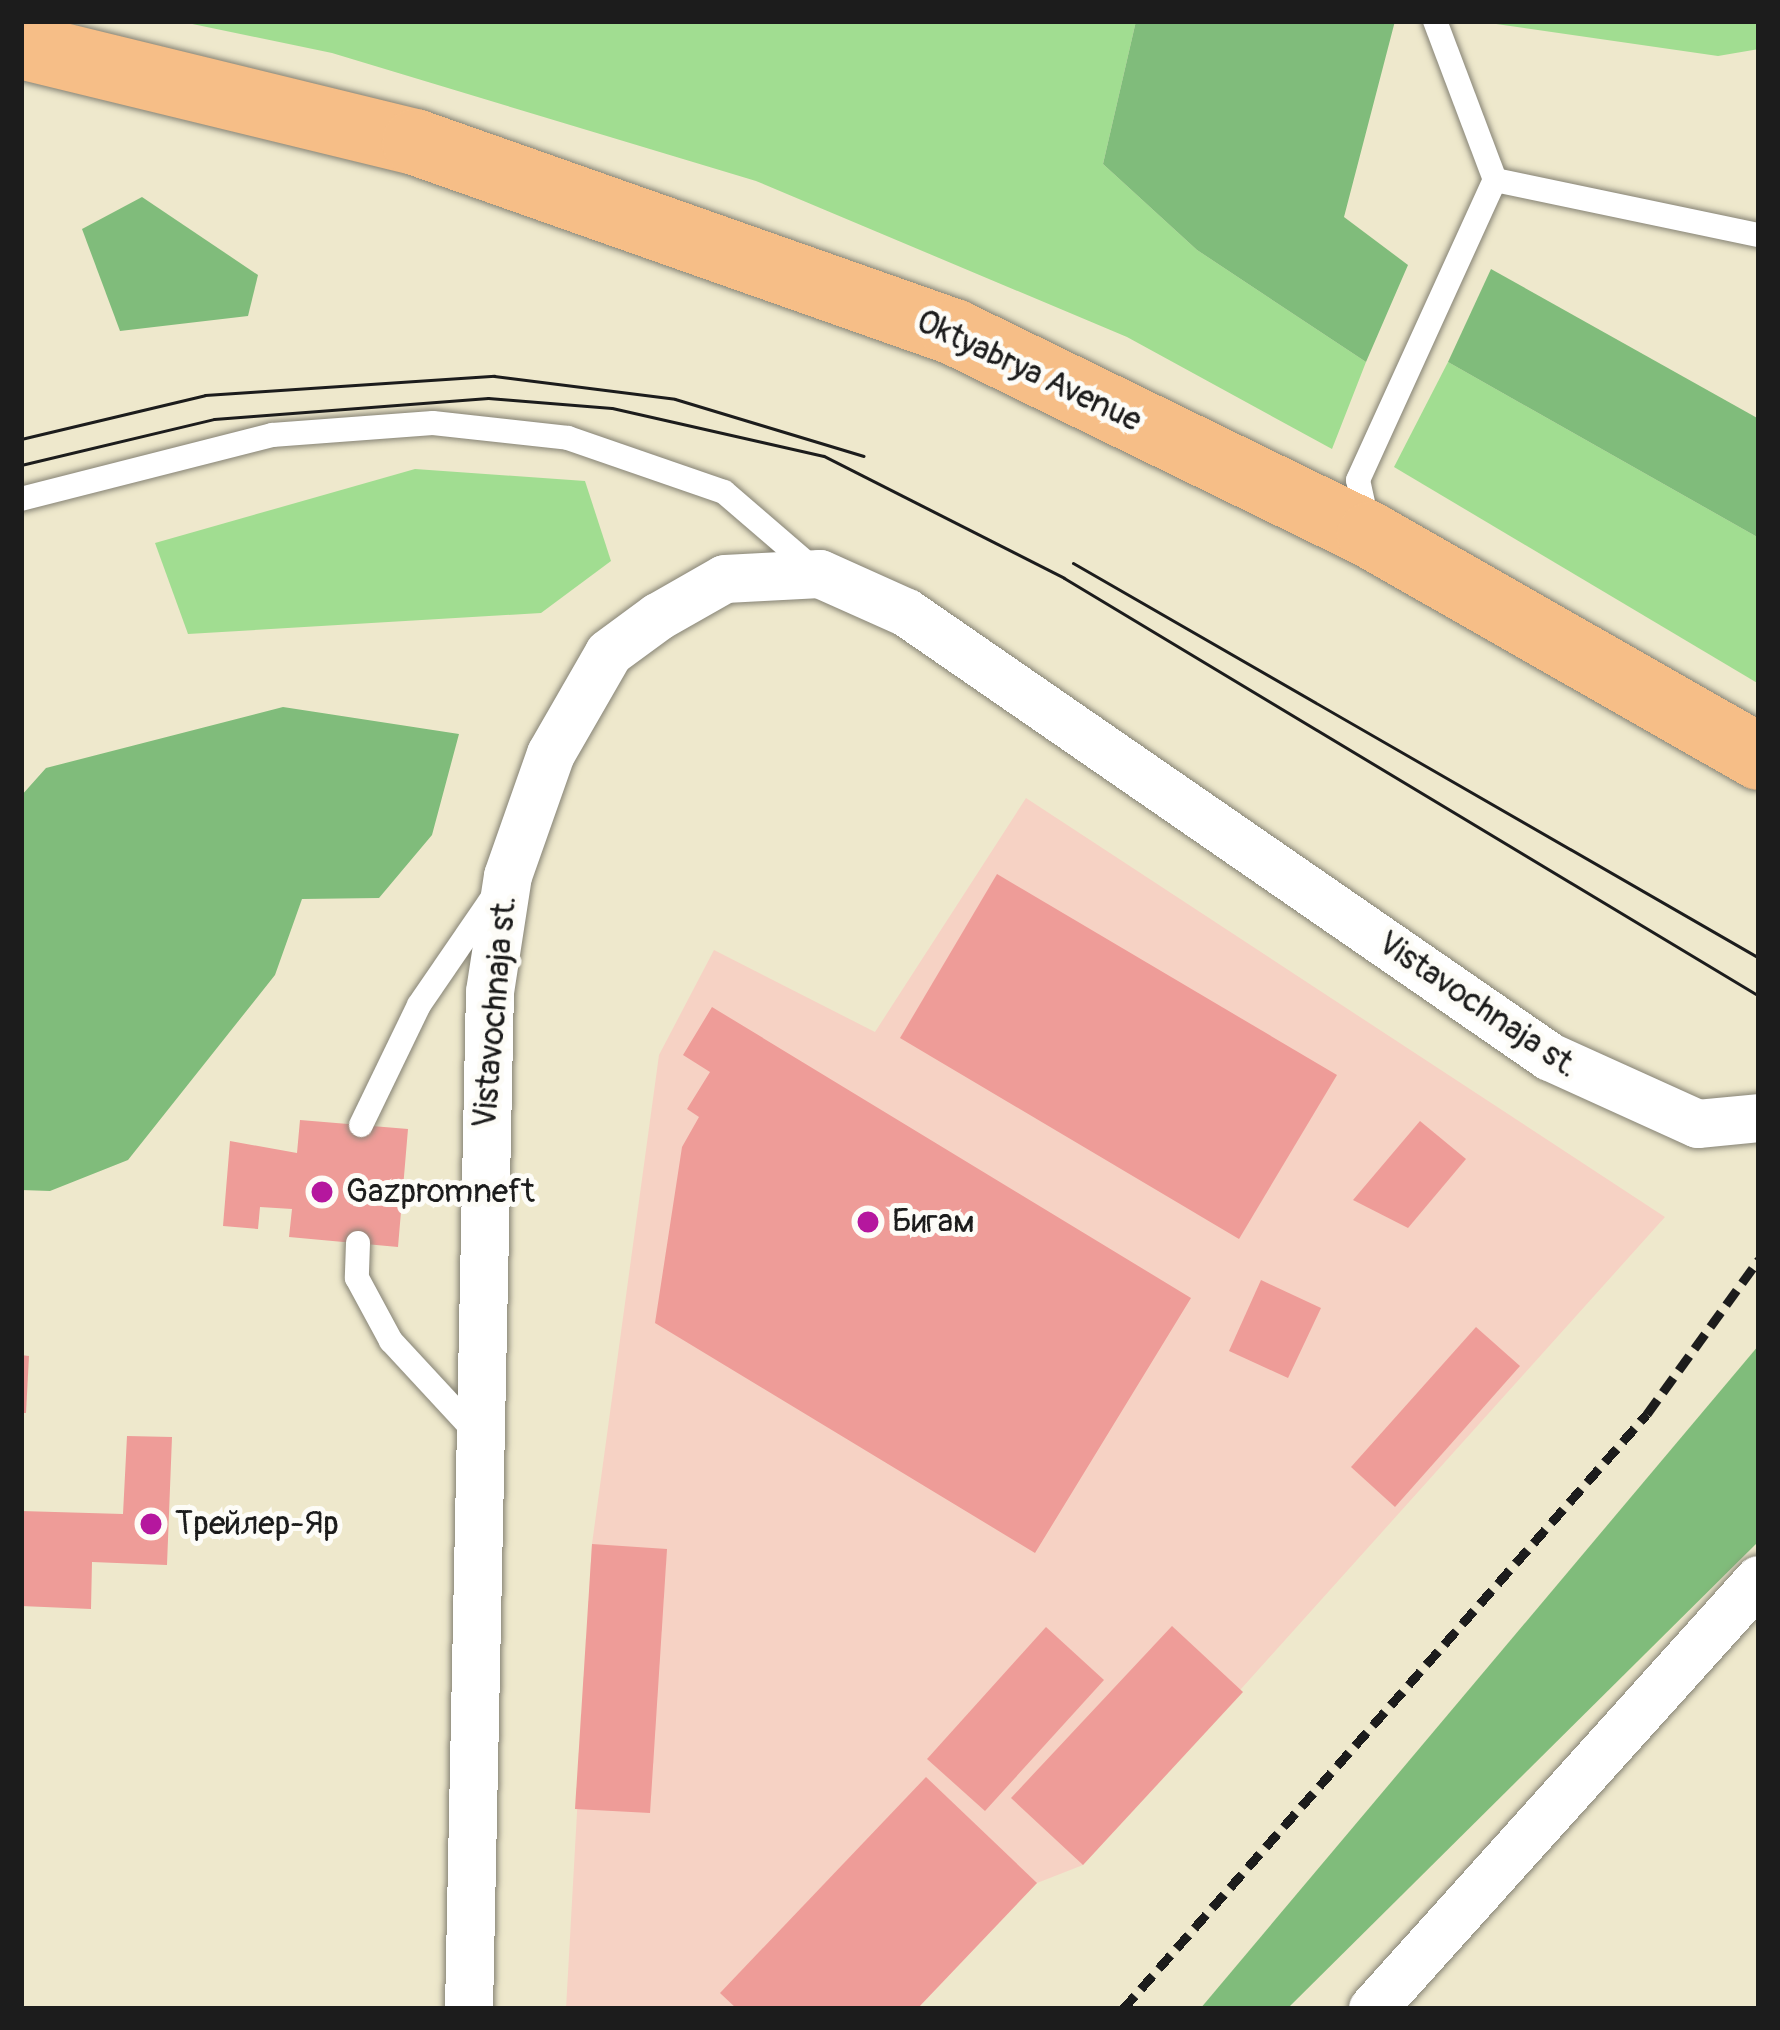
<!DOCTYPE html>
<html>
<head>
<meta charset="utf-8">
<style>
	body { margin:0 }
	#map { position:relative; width:1780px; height:2030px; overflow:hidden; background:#eee8cc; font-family:Pangolin,sans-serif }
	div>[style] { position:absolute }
	.built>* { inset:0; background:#f6d2c4 }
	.green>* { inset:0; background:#a1dd91 }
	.forest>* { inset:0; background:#80bc7b }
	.building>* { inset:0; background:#ee9c98 }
	.roads { filter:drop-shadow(0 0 3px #858274) drop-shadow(0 0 3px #858274) }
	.lane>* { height:24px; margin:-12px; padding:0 12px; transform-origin:12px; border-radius:12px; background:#fff }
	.street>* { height:48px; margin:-24px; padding:0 24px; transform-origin:24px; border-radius:24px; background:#fff }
	.primary>* { height:66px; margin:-33px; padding:0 33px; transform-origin:33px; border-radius:33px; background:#f6be87 }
	.tram>* { height:3px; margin:-1.5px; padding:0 1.5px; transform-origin:1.5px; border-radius:1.5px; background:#1c1c1c }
	.rail>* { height:9px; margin-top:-4.5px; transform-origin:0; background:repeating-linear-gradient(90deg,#1c1c1c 0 18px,transparent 0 27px) }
	.dots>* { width:33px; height:33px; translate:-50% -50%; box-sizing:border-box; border:6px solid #fdfcf7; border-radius:50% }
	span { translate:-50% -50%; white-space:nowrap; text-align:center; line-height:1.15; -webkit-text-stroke:10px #fdfcf7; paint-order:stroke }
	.street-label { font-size:33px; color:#1c1c1c }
	.poi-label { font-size:33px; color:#1c1c1c }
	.left { translate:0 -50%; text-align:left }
	.frame { position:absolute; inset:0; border:24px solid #1c1c1c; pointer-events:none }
</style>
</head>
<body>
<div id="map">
	<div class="built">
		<i style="clip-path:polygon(1026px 798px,1665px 1217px,1083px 1865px,1037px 1883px,917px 2009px,566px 2009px,592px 1544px,659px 1055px,714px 950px,875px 1032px)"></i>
	</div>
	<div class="green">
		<i style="clip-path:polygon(178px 21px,1136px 21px,1103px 164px,1197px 250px,1366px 362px,1332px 449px,1127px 337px,756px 181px,332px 53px)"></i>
		<i style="clip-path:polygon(1475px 21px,1759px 21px,1759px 49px,1718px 56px)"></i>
		<i style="clip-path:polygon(1448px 362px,1759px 538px,1759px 684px,1394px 467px)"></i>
		<i style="clip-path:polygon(415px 469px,585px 481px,611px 561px,541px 613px,188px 634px,155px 543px)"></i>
	</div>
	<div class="forest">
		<i style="clip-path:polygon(1136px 21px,1395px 21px,1344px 217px,1408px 265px,1366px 362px,1197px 250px,1103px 164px)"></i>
		<i style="clip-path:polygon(142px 197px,258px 275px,248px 316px,120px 331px,82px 229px)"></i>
		<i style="clip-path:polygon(1491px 269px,1759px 419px,1759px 538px,1448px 362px)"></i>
		<i style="clip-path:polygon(283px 707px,459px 734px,432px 835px,379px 898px,302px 899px,275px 975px,128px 1160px,50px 1191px,21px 1190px,21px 796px,46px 768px)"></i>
		<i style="clip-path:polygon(1759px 1345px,1759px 1541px,1287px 2009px,1200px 2009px)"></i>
	</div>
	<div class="building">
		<i style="clip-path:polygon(997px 874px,1337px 1075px,1239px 1239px,900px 1038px)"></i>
		<i style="clip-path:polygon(712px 1007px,1191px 1298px,1035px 1553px,655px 1323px,682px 1147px,699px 1117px,687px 1109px,710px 1072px,683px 1055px)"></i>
		<i style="clip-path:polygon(300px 1120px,408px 1129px,398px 1247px,289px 1237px,292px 1209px,260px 1207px,258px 1229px,223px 1226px,230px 1141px,297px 1153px)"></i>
		<i style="clip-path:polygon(1420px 1121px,1466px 1159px,1408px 1228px,1353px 1200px)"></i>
		<i style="clip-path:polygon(1261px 1280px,1321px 1308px,1288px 1378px,1229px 1351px)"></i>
		<i style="clip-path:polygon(1476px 1327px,1520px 1366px,1395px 1507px,1351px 1467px)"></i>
		<i style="clip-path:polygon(21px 1355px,29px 1356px,26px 1413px,21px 1413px)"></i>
		<i style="clip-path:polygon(127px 1436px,172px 1437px,167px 1565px,92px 1562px,91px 1609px,21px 1606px,21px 1511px,123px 1514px)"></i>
		<i style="clip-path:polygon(592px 1544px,667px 1549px,650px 1813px,575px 1809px)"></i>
		<i style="clip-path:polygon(1172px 1626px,1243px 1692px,1083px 1865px,1011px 1798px)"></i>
		<i style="clip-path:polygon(1046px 1627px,1104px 1680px,985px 1811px,927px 1759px)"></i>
		<i style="clip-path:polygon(926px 1777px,1037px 1883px,917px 2009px,737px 2009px,720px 1993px)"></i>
	</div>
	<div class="roads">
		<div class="lane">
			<i style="left:1435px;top:21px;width:170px;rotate:69.3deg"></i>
			<i style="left:21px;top:499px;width:259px;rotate:-14.3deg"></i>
			<i style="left:272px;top:435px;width:161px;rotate:-4.3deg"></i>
			<i style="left:433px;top:423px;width:136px;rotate:6.3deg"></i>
			<i style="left:568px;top:438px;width:165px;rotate:19.1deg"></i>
			<i style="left:724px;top:492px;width:121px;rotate:40.7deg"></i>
			<i style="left:1368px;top:525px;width:46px;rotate:-102.5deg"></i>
			<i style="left:1358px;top:480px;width:330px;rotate:-65.5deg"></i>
			<i style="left:1495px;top:180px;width:270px;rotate:11.8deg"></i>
			<i style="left:361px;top:1125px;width:133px;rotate:-64.2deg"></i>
			<i style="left:419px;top:1005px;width:131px;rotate:-55.6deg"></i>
			<i style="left:358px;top:1243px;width:35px;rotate:92deg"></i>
			<i style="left:357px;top:1278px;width:72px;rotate:61.6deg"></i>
			<i style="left:391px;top:1341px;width:131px;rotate:47.2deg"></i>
		</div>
		<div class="street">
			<i style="left:469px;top:2009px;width:1017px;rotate:-88.82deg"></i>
			<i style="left:490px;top:992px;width:117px;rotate:-81.2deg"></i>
			<i style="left:508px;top:876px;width:129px;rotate:-70.6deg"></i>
			<i style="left:551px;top:754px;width:116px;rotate:-60.1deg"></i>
			<i style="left:609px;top:653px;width:61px;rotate:-36.3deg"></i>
			<i style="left:658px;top:617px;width:77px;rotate:-29.6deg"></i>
			<i style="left:725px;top:579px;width:95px;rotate:-3deg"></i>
			<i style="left:820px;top:574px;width:95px;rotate:24.1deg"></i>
			<i style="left:907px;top:613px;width:781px;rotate:34.63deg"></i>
			<i style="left:1550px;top:1057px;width:162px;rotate:24.4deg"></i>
			<i style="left:1698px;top:1124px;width:61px;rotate:-5.6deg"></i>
			<i style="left:1373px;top:2009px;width:577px;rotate:-48.02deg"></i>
		</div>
		<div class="primary">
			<i style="left:21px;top:46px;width:406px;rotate:13.7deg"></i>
			<i style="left:415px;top:142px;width:572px;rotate:19.42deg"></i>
			<i style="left:954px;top:332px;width:463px;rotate:26deg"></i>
			<i style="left:1370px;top:535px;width:448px;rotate:29.7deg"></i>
		</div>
	</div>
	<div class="tram">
		<i style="left:21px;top:439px;width:189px;rotate:-13.4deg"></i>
		<i style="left:205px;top:395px;width:290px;rotate:-3.8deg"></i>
		<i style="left:494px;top:376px;width:182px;rotate:7.2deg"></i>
		<i style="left:675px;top:399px;width:197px;rotate:16.8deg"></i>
		<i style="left:21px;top:465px;width:198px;rotate:-13.4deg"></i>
		<i style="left:214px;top:419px;width:275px;rotate:-4.4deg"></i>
		<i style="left:488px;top:398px;width:124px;rotate:4.6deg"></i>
		<i style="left:612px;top:408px;width:217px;rotate:12.8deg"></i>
		<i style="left:824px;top:456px;width:269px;rotate:26.9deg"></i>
		<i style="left:1064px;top:578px;width:811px;rotate:31.02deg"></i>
		<i style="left:1073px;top:563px;width:792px;rotate:29.93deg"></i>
	</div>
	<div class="rail">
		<i style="left:1123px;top:2009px;width:793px;rotate:-48.63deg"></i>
		<i style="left:1647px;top:1414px;width:191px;rotate:-54.1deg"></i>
	</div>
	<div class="dots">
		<i style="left:322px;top:1192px;background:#b5179e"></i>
		<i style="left:868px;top:1222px;background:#b5179e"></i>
		<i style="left:151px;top:1524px;background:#b5179e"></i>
	</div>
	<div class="street-label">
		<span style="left:1029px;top:371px;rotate:25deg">Oktyabrya Avenue</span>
		<span style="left:1478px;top:1005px;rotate:34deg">Vistavochnaja st.</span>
		<span style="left:495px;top:1012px;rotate:-85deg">Vistavochnaja st.</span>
	</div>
	<div class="poi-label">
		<span class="left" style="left:346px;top:1192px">Gazpromneft</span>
		<span class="left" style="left:892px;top:1222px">Бигам</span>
		<span class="left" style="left:175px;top:1524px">Трейлер-Яр</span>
	</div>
	<div class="frame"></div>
</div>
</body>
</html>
